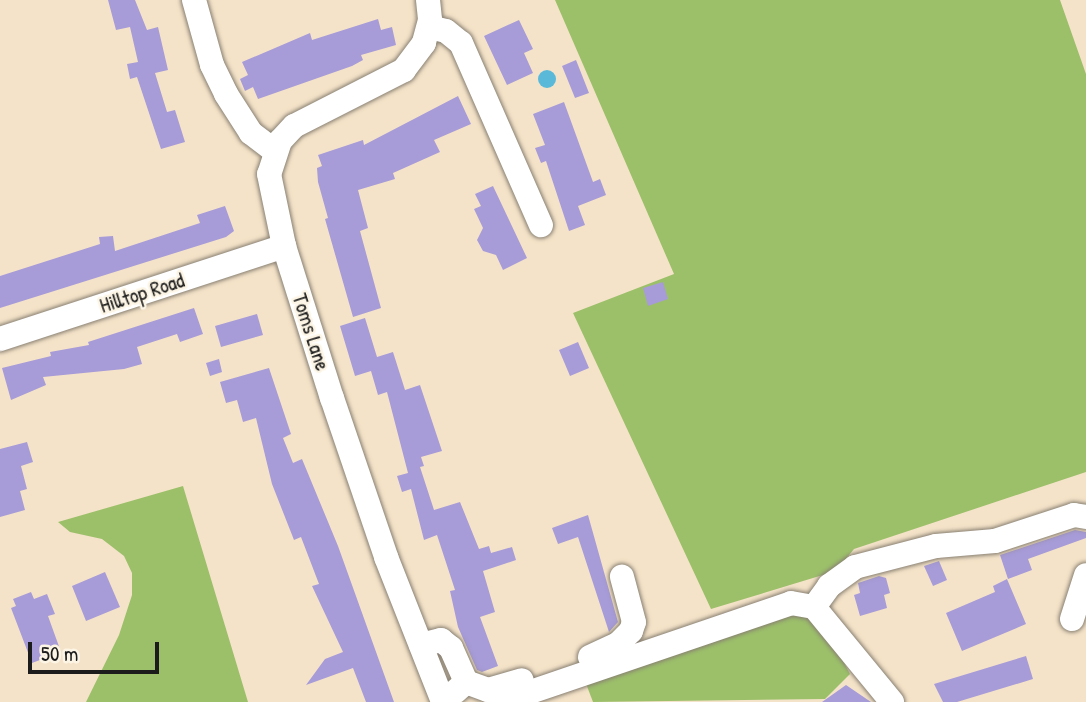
<!DOCTYPE html>
<html>
<head>
<meta charset="utf-8">
<style>
	body { margin:0 }
	#map { position:relative; width:1086px; height:702px; overflow:hidden; background:#f5e3c9; font-family:"Patrick Hand",sans-serif }
	div>[style] { position:absolute }
	.green>* { inset:0; background:#9cc06a }
	.water>* { inset:0; background:#5ab9d9 }
	.round { border-radius:50% }
	.building>* { inset:0; background:#a79bd8 }
	.roads { filter:drop-shadow(0 0 2px #888072) drop-shadow(0 0 2px #888072) }
	.minor>* { height:24px; margin:-12px; padding:0 12px; transform-origin:12px; border-radius:12px; background:#fff }
	span { translate:-50% -50%; white-space:nowrap; text-align:center; line-height:1.15; -webkit-text-stroke:5px #fcf5e5; paint-order:stroke }
	.street-label { font-size:21px; color:#1c1c1c }
	.scale { position:absolute; left:28px; top:642px; width:131px; height:32px; box-sizing:border-box; border:4px solid #1c1c1c; border-top:0; padding-left:9px; font-size:21px; line-height:24px; white-space:nowrap; color:#1c1c1c; -webkit-text-stroke:5px #fcf5e5; paint-order:stroke }
</style>
</head>
<body>
<div id="map">
	<div class="green">
		<i style="clip-path:polygon(555px 0,1060px 0,1086px 74px,1086px 472px,854px 549px,836px 571px,711px 609px,573px 313px,674px 274px)"></i>
		<i style="clip-path:polygon(183px 486px,248px 702px,86px 702px,119px 635px,132px 595px,132px 573px,124px 556px,102px 539px,70px 532px,58px 522px)"></i>
		<i style="clip-path:polygon(775px 613px,806px 615px,828px 632px,850px 674px,825px 699px,593px 702px,585px 681px)"></i>
	</div>
	<div class="water">
		<i class="round" style="left:538px;top:70px;width:18px;height:18px"></i>
	</div>
	<div class="building">
		<i style="clip-path:polygon(108px 0,135px 0,147px 30px,158px 27px,168px 70px,155px 73px,167px 112px,175px 110px,185px 142px,161px 149px,137px 77px,130px 79px,127px 64px,138px 62px,130px 27px,116px 30px)"></i>
		<i style="clip-path:polygon(378px 19px,381px 30px,392px 27px,396px 45px,361px 55px,363px 60px,352px 66px,258px 99px,253px 87px,245px 91px,240px 79px,248px 75px,242px 62px,310px 33px,312px 40px)"></i>
		<i style="clip-path:polygon(519px 20px,533px 49px,524px 53px,533px 73px,507px 85px,484px 36px)"></i>
		<i style="clip-path:polygon(576px 60px,589px 93px,575px 98px,562px 66px)"></i>
		<i style="clip-path:polygon(458px 96px,471px 124px,434px 140px,440px 152px,393px 173px,395px 179px,358px 190px,368px 228px,360px 231px,381px 308px,353px 317px,325px 219px,328px 218px,318px 182px,317px 168px,322px 166px,318px 155px,363px 140px,364px 145px)"></i>
		<i style="clip-path:polygon(564px 102px,593px 182px,600px 179px,606px 195px,578px 206px,585px 225px,569px 231px,546px 161px,541px 163px,535px 148px,545px 145px,533px 114px)"></i>
		<i style="clip-path:polygon(493px 186px,527px 258px,503px 270px,496px 255px,483px 251px,477px 240px,483px 228px,474px 209px,481px 206px,475px 194px)"></i>
		<i style="clip-path:polygon(225px 206px,234px 231px,226px 237px,0 308px,0 276px,100px 244px,99px 237px,113px 236px,115px 251px,200px 223px,197px 215px)"></i>
		<i style="clip-path:polygon(663px 282px,668px 299px,648px 306px,643px 288px)"></i>
		<i style="clip-path:polygon(194px 308px,203px 334px,180px 342px,177px 334px,137px 347px,142px 364px,124px 369px,43px 377px,46px 385px,11px 400px,2px 368px,51px 356px,50px 352px,89px 345px,88px 342px)"></i>
		<i style="clip-path:polygon(257px 314px,263px 335px,221px 347px,215px 326px)"></i>
		<i style="clip-path:polygon(365px 318px,377px 357px,393px 352px,405px 390px,420px 385px,442px 451px,421px 457px,424px 466px,420px 467px,434px 510px,460px 502px,479px 549px,489px 546px,491px 553px,512px 547px,516px 560px,483px 571px,495px 612px,480px 617px,498px 666px,482px 672px,477px 670px,458px 627px,450px 591px,455px 590px,437px 535px,424px 540px,411px 489px,402px 492px,397px 476px,408px 473px,387px 392px,378px 395px,371px 371px,355px 376px,340px 326px)"></i>
		<i style="clip-path:polygon(578px 342px,589px 368px,570px 376px,559px 350px)"></i>
		<i style="clip-path:polygon(219px 359px,222px 372px,210px 376px,206px 363px)"></i>
		<i style="clip-path:polygon(269px 368px,291px 434px,283px 438px,293px 463px,302px 459px,338px 546px,394px 702px,366px 702px,353px 668px,306px 685px,325px 659px,343px 652px,312px 586px,319px 584px,301px 537px,294px 540px,272px 484px,256px 418px,243px 422px,237px 400px,226px 403px,220px 382px)"></i>
		<i style="clip-path:polygon(27px 442px,33px 462px,21px 466px,27px 489px,20px 491px,25px 510px,0 517px,0 449px)"></i>
		<i style="clip-path:polygon(588px 515px,618px 622px,609px 632px,578px 537px,558px 544px,552px 528px)"></i>
		<i style="clip-path:polygon(1075px 530px,1086px 532px,1086px 538px,1028px 559px,1032px 570px,1008px 579px,1000px 555px)"></i>
		<i style="clip-path:polygon(939px 561px,947px 580px,933px 586px,924px 566px)"></i>
		<i style="clip-path:polygon(105px 572px,120px 607px,86px 621px,72px 586px)"></i>
		<i style="clip-path:polygon(879px 576px,886px 578px,890px 593px,884px 595px,887px 608px,860px 616px,854px 595px,860px 593px,858px 583px)"></i>
		<i style="clip-path:polygon(1007px 579px,1026px 624px,962px 651px,946px 613px,995px 592px,993px 586px)"></i>
		<i style="clip-path:polygon(31px 592px,34px 599px,47px 594px,55px 614px,48px 616px,61px 652px,32px 663px,11px 608px,16px 606px,13px 599px)"></i>
		<i style="clip-path:polygon(1026px 656px,1033px 679px,957px 702px,943px 702px,934px 684px)"></i>
		<i style="clip-path:polygon(846px 685px,871px 702px,822px 702px)"></i>
	</div>
	<div class="roads">
		<div class="minor">
			<i style="left:194px;top:0;width:67px;rotate:74.5deg"></i>
			<i style="left:212px;top:65px;width:32px;rotate:64deg"></i>
			<i style="left:226px;top:94px;width:46px;rotate:57.3deg"></i>
			<i style="left:251px;top:133px;width:30px;rotate:37deg"></i>
			<i style="left:428px;top:0;width:20px;rotate:84deg"></i>
			<i style="left:430px;top:20px;width:24px;rotate:105deg"></i>
			<i style="left:424px;top:43px;width:34px;rotate:127deg"></i>
			<i style="left:404px;top:70px;width:123px;rotate:153deg"></i>
			<i style="left:294px;top:126px;width:21px;rotate:133deg"></i>
			<i style="left:280px;top:141px;width:35px;rotate:108deg"></i>
			<i style="left:269px;top:174px;width:74px;rotate:78.2deg"></i>
			<i style="left:284px;top:246px;width:159px;rotate:72.5deg"></i>
			<i style="left:332px;top:398px;width:168px;rotate:71.2deg"></i>
			<i style="left:386px;top:557px;width:156px;rotate:68.5deg"></i>
			<i style="left:429px;top:27px;width:17px;rotate:13deg"></i>
			<i style="left:446px;top:31px;width:19px;rotate:39deg"></i>
			<i style="left:461px;top:43px;width:199px;rotate:66.3deg"></i>
			<i style="left:0;top:339px;width:299px;rotate:-18.1deg"></i>
			<i style="left:814px;top:607px;width:26px;rotate:-54deg"></i>
			<i style="left:829px;top:586px;width:32px;rotate:-36deg"></i>
			<i style="left:855px;top:567px;width:84px;rotate:-14.5deg"></i>
			<i style="left:936px;top:546px;width:59px;rotate:-4.8deg"></i>
			<i style="left:995px;top:541px;width:83px;rotate:-18.2deg"></i>
			<i style="left:1074px;top:515px;width:12px;rotate:9deg"></i>
			<i style="left:1072px;top:619px;width:46px;rotate:-72.3deg"></i>
			<i style="left:421px;top:645px;width:21px;rotate:-14deg"></i>
			<i style="left:441px;top:640px;width:13px;rotate:39deg"></i>
			<i style="left:451px;top:648px;width:37px;rotate:66deg"></i>
			<i style="left:466px;top:682px;width:15px;rotate:138deg"></i>
			<i style="left:590px;top:657px;width:31px;rotate:-25deg"></i>
			<i style="left:618px;top:644px;width:18px;rotate:-45deg"></i>
			<i style="left:631px;top:631px;width:9px;rotate:-72deg"></i>
			<i style="left:634px;top:622px;width:47px;rotate:-104.9deg"></i>
			<i style="left:466px;top:682px;width:23px;rotate:20deg"></i>
			<i style="left:488px;top:690px;width:35px;rotate:-16deg"></i>
			<i style="left:501px;top:702px;width:306px;rotate:-18.8deg"></i>
			<i style="left:791px;top:603px;width:23px;rotate:10deg"></i>
			<i style="left:814px;top:607px;width:123px;rotate:50.6deg"></i>
		</div>
	</div>
	<div class="street-label">
		<span style="left:142px;top:293px;rotate:-18deg">Hilltop Road</span>
		<span style="left:311px;top:332px;rotate:72deg">Toms Lane</span>
	</div>
	<div class="scale">50 m</div>
</div>
</body>
</html>
